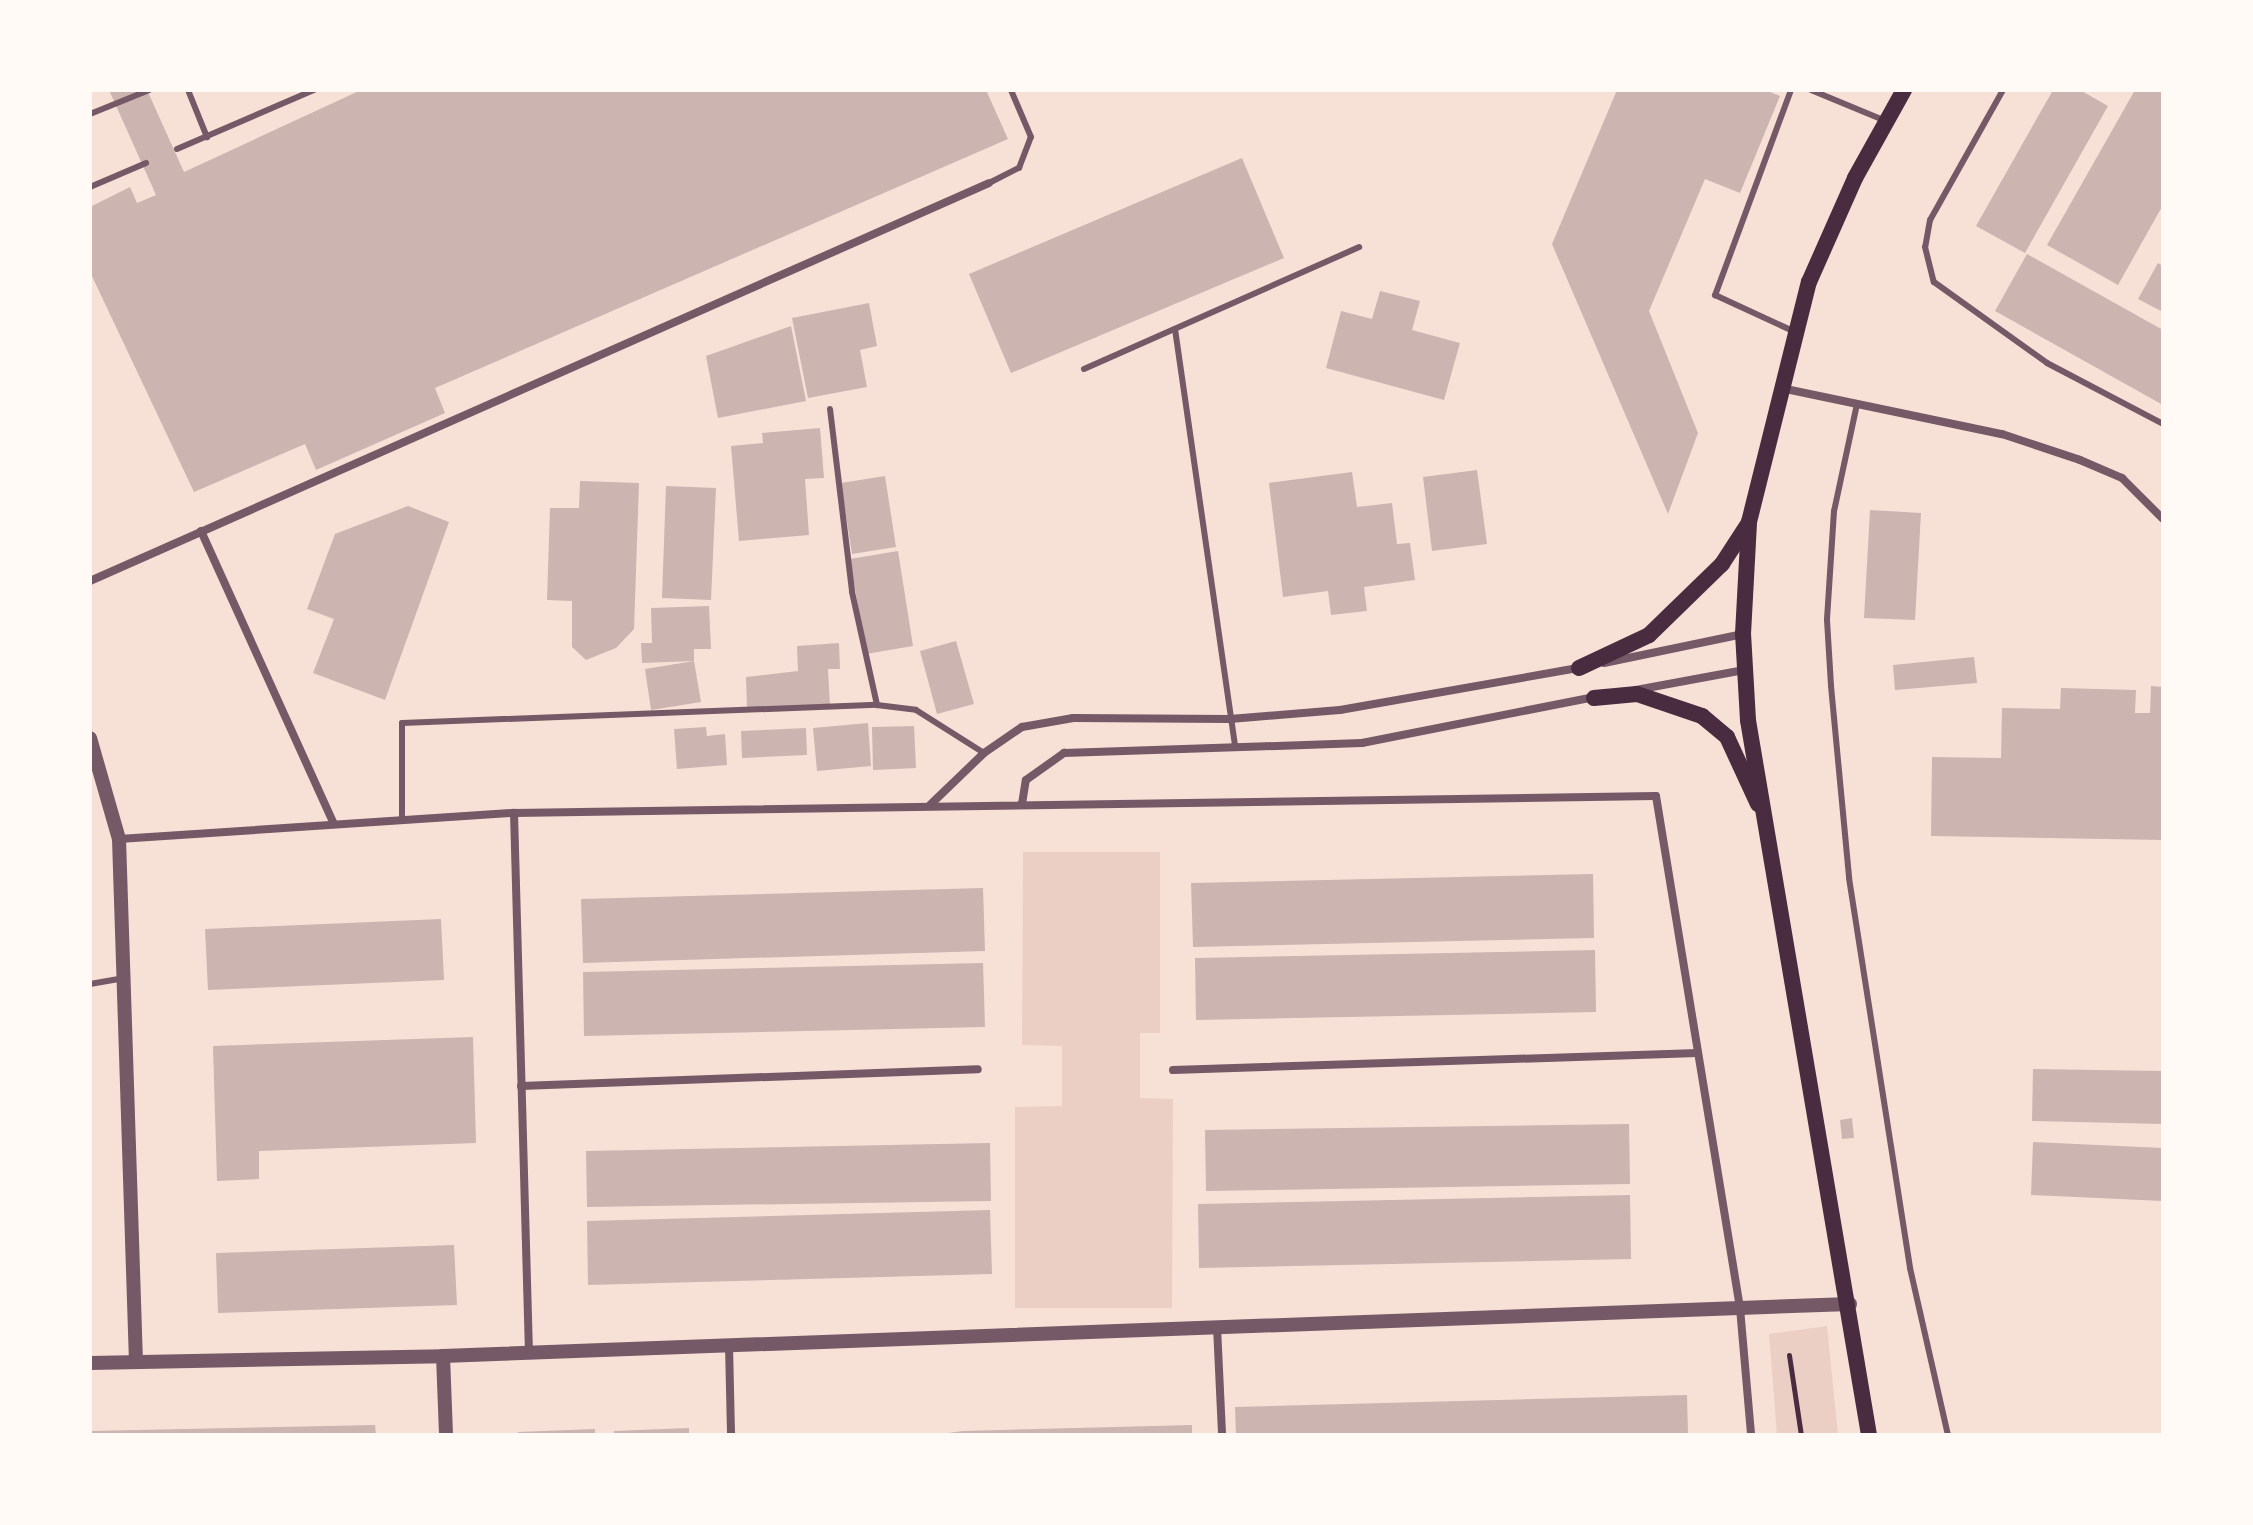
<!DOCTYPE html>
<html>
<head>
<meta charset="utf-8">
<style>
	body { margin:0 }
	#map { position:relative; width:2253px; height:1525px; overflow:hidden; background:#f7e1d7; font-family:Ubuntu,sans-serif }
	div>[style] { position:absolute }
	.green>* { inset:0; background:#ebcfc5 }
	.building>* { inset:0; background:#ccb4b1 }
	.path>* { height:5px; margin:-2.5px; padding:0 2.5px; transform-origin:2.5px; border-radius:2.5px; background:#4a2c40 }
	.service>* { height:6px; margin:-3px; padding:0 3px; transform-origin:3px; border-radius:3px; background:#755966 }
	.minor>* { height:8px; margin:-4px; padding:0 4px; transform-origin:4px; border-radius:4px; background:#755966 }
	.tertiary>* { height:14px; margin:-7px; padding:0 7px; transform-origin:7px; border-radius:7px; background:#755966 }
	.secondary>* { height:16px; margin:-8px; padding:0 8px; transform-origin:8px; border-radius:8px; background:#4a2c40 }
	span { translate:-50% -50%; white-space:nowrap; text-align:center; line-height:1.15; -webkit-text-stroke:6px #fffaf5; paint-order:stroke }
	.frame { position:absolute; inset:0; border:92px solid #fffaf5; pointer-events:none }
</style>
</head>
<body>
<div id="map">
	<div class="green">
		<i style="clip-path:polygon(1023px 852px,1160px 852px,1160px 1033px,1140px 1033px,1140px 1098px,1173px 1099px,1172px 1308px,1015px 1308px,1015px 1107px,1062px 1106px,1062px 1046px,1022px 1045px)"></i>
		<i style="clip-path:polygon(1827px 1326px,1838px 1435px,1777px 1435px,1769px 1334px)"></i>
	</div>
	<div class="building">
		<i style="clip-path:polygon(109px 90px,147px 90px,184px 172px,361px 90px,986px 90px,1008px 139px,435px 388px,445px 413px,316px 470px,305px 444px,194px 492px,90px 272px,90px 207px,130px 187px,137px 203px,156px 195px)"></i>
		<i style="clip-path:polygon(1617px 90px,1765px 90px,1780px 96px,1740px 193px,1705px 179px,1649px 311px,1698px 433px,1668px 514px,1552px 244px)"></i>
		<i style="clip-path:polygon(2053px 90px,2080px 90px,2108px 106px,2025px 253px,1976px 226px)"></i>
		<i style="clip-path:polygon(2135px 90px,2163px 90px,2163px 205px,2118px 285px,2047px 245px)"></i>
		<i style="clip-path:polygon(1242px 158px,1284px 258px,1011px 373px,969px 274px)"></i>
		<i style="clip-path:polygon(2027px 254px,2163px 330px,2163px 405px,1995px 311px)"></i>
		<i style="clip-path:polygon(2158px 263px,2163px 266px,2163px 312px,2138px 299px)"></i>
		<i style="clip-path:polygon(1380px 291px,1420px 301px,1412px 330px,1460px 343px,1444px 400px,1326px 368px,1341px 311px,1372px 319px)"></i>
		<i style="clip-path:polygon(869px 303px,877px 346px,860px 350px,867px 387px,808px 398px,792px 318px)"></i>
		<i style="clip-path:polygon(791px 326px,806px 401px,718px 418px,706px 356px)"></i>
		<i style="clip-path:polygon(820px 428px,824px 478px,805px 479px,809px 535px,739px 541px,731px 446px,763px 443px,762px 433px)"></i>
		<i style="clip-path:polygon(1477px 470px,1487px 544px,1432px 551px,1423px 477px)"></i>
		<i style="clip-path:polygon(1352px 472px,1357px 507px,1392px 503px,1397px 544px,1410px 543px,1415px 580px,1364px 587px,1367px 611px,1331px 615px,1328px 591px,1283px 597px,1269px 483px)"></i>
		<i style="clip-path:polygon(885px 476px,896px 547px,852px 554px,841px 483px)"></i>
		<i style="clip-path:polygon(580px 481px,639px 483px,634px 629px,616px 648px,586px 660px,572px 647px,572px 601px,547px 600px,550px 508px,579px 508px)"></i>
		<i style="clip-path:polygon(666px 486px,716px 488px,711px 600px,662px 598px)"></i>
		<i style="clip-path:polygon(408px 506px,449px 522px,385px 700px,313px 673px,334px 619px,307px 609px,335px 534px)"></i>
		<i style="clip-path:polygon(1870px 510px,1921px 513px,1915px 620px,1864px 618px)"></i>
		<i style="clip-path:polygon(898px 551px,913px 646px,866px 654px,850px 559px)"></i>
		<i style="clip-path:polygon(709px 606px,711px 649px,694px 649px,694px 661px,642px 663px,641px 643px,652px 643px,651px 608px)"></i>
		<i style="clip-path:polygon(956px 641px,974px 704px,937px 714px,920px 651px)"></i>
		<i style="clip-path:polygon(839px 643px,840px 669px,828px 669px,830px 706px,747px 710px,746px 677px,798px 671px,797px 646px)"></i>
		<i style="clip-path:polygon(1974px 657px,1977px 683px,1895px 690px,1893px 665px)"></i>
		<i style="clip-path:polygon(694px 661px,701px 702px,651px 710px,645px 669px)"></i>
		<i style="clip-path:polygon(2151px 686px,2163px 687px,2163px 840px,1931px 836px,1932px 757px,2001px 758px,2002px 708px,2060px 709px,2061px 688px,2136px 690px,2135px 713px,2150px 713px)"></i>
		<i style="clip-path:polygon(868px 723px,871px 766px,817px 771px,813px 728px)"></i>
		<i style="clip-path:polygon(914px 726px,916px 768px,873px 770px,872px 727px)"></i>
		<i style="clip-path:polygon(706px 727px,707px 736px,725px 734px,727px 765px,677px 769px,674px 729px)"></i>
		<i style="clip-path:polygon(806px 728px,807px 755px,742px 758px,741px 731px)"></i>
		<i style="clip-path:polygon(1593px 874px,1594px 938px,1193px 947px,1191px 883px)"></i>
		<i style="clip-path:polygon(983px 888px,985px 951px,583px 963px,581px 899px)"></i>
		<i style="clip-path:polygon(441px 919px,444px 980px,208px 990px,205px 929px)"></i>
		<i style="clip-path:polygon(1595px 950px,1596px 1012px,1196px 1020px,1195px 958px)"></i>
		<i style="clip-path:polygon(983px 963px,985px 1027px,584px 1036px,583px 972px)"></i>
		<i style="clip-path:polygon(473px 1037px,476px 1143px,259px 1151px,259px 1179px,217px 1181px,213px 1046px)"></i>
		<i style="clip-path:polygon(2033px 1069px,2163px 1071px,2163px 1124px,2032px 1121px)"></i>
		<i style="clip-path:polygon(1852px 1118px,1854px 1138px,1842px 1139px,1840px 1120px)"></i>
		<i style="clip-path:polygon(1629px 1124px,1630px 1184px,1206px 1191px,1205px 1130px)"></i>
		<i style="clip-path:polygon(2033px 1142px,2163px 1148px,2163px 1201px,2031px 1195px)"></i>
		<i style="clip-path:polygon(990px 1143px,991px 1201px,587px 1207px,586px 1151px)"></i>
		<i style="clip-path:polygon(1630px 1195px,1631px 1259px,1199px 1268px,1198px 1204px)"></i>
		<i style="clip-path:polygon(990px 1210px,992px 1274px,588px 1285px,587px 1221px)"></i>
		<i style="clip-path:polygon(454px 1245px,457px 1305px,218px 1313px,216px 1253px)"></i>
		<i style="clip-path:polygon(1687px 1395px,1688px 1435px,1236px 1435px,1235px 1407px)"></i>
		<i style="clip-path:polygon(375px 1425px,376px 1435px,90px 1435px,90px 1431px)"></i>
		<i style="clip-path:polygon(1192px 1425px,1192px 1435px,933px 1435px,963px 1431px)"></i>
		<i style="clip-path:polygon(689px 1428px,689px 1435px,614px 1435px,614px 1431px)"></i>
		<i style="clip-path:polygon(595px 1429px,595px 1435px,518px 1435px,518px 1432px)"></i>
	</div>
	<div class="path">
		<i style="left:1789px;top:1355px;width:81px;rotate:81.5deg"></i>
	</div>
	<div class="service">
		<i style="left:188px;top:90px;width:51px;rotate:68deg"></i>
		<i style="left:1791px;top:90px;width:219px;rotate:110.3deg"></i>
		<i style="left:1715px;top:295px;width:86px;rotate:24.8deg"></i>
		<i style="left:1811px;top:90px;width:81px;rotate:22.5deg"></i>
		<i style="left:2003px;top:90px;width:149px;rotate:119.3deg"></i>
		<i style="left:1930px;top:220px;width:27px;rotate:100deg"></i>
		<i style="left:1925px;top:247px;width:36px;rotate:76deg"></i>
		<i style="left:1934px;top:282px;width:139px;rotate:35.6deg"></i>
		<i style="left:2047px;top:363px;width:131px;rotate:27.7deg"></i>
		<i style="left:90px;top:114px;width:64px;rotate:-22.1deg"></i>
		<i style="left:177px;top:149px;width:149px;rotate:-23.3deg"></i>
		<i style="left:989px;top:183px;width:34px;rotate:-27deg"></i>
		<i style="left:1019px;top:168px;width:33px;rotate:-69deg"></i>
		<i style="left:1031px;top:137px;width:51px;rotate:-113.1deg"></i>
		<i style="left:90px;top:187px;width:61px;rotate:-23.2deg"></i>
		<i style="left:1175px;top:329px;width:422px;rotate:81.8deg"></i>
		<i style="left:1084px;top:369px;width:301px;rotate:-23.9deg"></i>
		<i style="left:1857px;top:404px;width:109px;rotate:102.1deg"></i>
		<i style="left:1834px;top:511px;width:109px;rotate:93.7deg"></i>
		<i style="left:1827px;top:620px;width:66px;rotate:86.5deg"></i>
		<i style="left:1831px;top:686px;width:193px;rotate:84.6deg"></i>
		<i style="left:1849px;top:878px;width:395px;rotate:81.1deg"></i>
		<i style="left:1910px;top:1268px;width:171px;rotate:77.2deg"></i>
		<i style="left:830px;top:409px;width:184px;rotate:83.1deg"></i>
		<i style="left:852px;top:592px;width:116px;rotate:77.5deg"></i>
		<i style="left:402px;top:817px;width:94px;rotate:-90deg"></i>
		<i style="left:402px;top:723px;width:475px;rotate:-2.2deg"></i>
		<i style="left:877px;top:705px;width:39px;rotate:7deg"></i>
		<i style="left:916px;top:710px;width:80px;rotate:32.3deg"></i>
		<i style="left:90px;top:984px;width:35px;rotate:-10deg"></i>
	</div>
	<div class="minor">
		<i style="left:1781px;top:388px;width:226px;rotate:11.8deg"></i>
		<i style="left:2002px;top:434px;width:82px;rotate:18.4deg"></i>
		<i style="left:2080px;top:460px;width:46px;rotate:23.2deg"></i>
		<i style="left:2122px;top:478px;width:58px;rotate:45deg"></i>
		<i style="left:201px;top:531px;width:320px;rotate:65.6deg"></i>
		<i style="left:90px;top:581px;width:983px;rotate:-23.88deg"></i>
		<i style="left:1604px;top:663px;width:142px;rotate:-11.8deg"></i>
		<i style="left:1636px;top:690px;width:110px;rotate:-10.5deg"></i>
		<i style="left:1022px;top:804px;width:24px;rotate:-81deg"></i>
		<i style="left:1026px;top:780px;width:47px;rotate:-35.4deg"></i>
		<i style="left:1064px;top:753px;width:298px;rotate:-1.9deg"></i>
		<i style="left:1362px;top:743px;width:237px;rotate:-11.2deg"></i>
		<i style="left:930px;top:805px;width:75px;rotate:-43.9deg"></i>
		<i style="left:984px;top:753px;width:46px;rotate:-34.4deg"></i>
		<i style="left:1022px;top:727px;width:52px;rotate:-10deg"></i>
		<i style="left:1073px;top:718px;width:157px;rotate:0.4deg"></i>
		<i style="left:1230px;top:719px;width:110px;rotate:-4.7deg"></i>
		<i style="left:1340px;top:710px;width:243px;rotate:-10deg"></i>
		<i style="left:514px;top:813px;width:539px;rotate:88.41deg"></i>
		<i style="left:119px;top:839px;width:396px;rotate:-3.8deg"></i>
		<i style="left:514px;top:813px;width:1142px;rotate:-0.85deg"></i>
		<i style="left:1656px;top:796px;width:519px;rotate:80.68deg"></i>
		<i style="left:1740px;top:1308px;width:127px;rotate:85deg"></i>
		<i style="left:1173px;top:1070px;width:525px;rotate:-1.85deg"></i>
		<i style="left:521px;top:1086px;width:457px;rotate:-2.1deg"></i>
		<i style="left:1217px;top:1327px;width:108px;rotate:87.3deg"></i>
		<i style="left:729px;top:1345px;width:90px;rotate:88.7deg"></i>
	</div>
	<div class="tertiary">
		<i style="left:90px;top:738px;width:105px;rotate:74deg"></i>
		<i style="left:119px;top:839px;width:523px;rotate:88.14deg"></i>
		<i style="left:443px;top:1356px;width:79px;rotate:87.8deg"></i>
		<i style="left:90px;top:1363px;width:353px;rotate:-1.1deg"></i>
		<i style="left:443px;top:1356px;width:1408px;rotate:-2.12deg"></i>
	</div>
	<div class="secondary">
		<i style="left:1579px;top:668px;width:77px;rotate:-25.2deg"></i>
		<i style="left:1649px;top:635px;width:102px;rotate:-44.2deg"></i>
		<i style="left:1722px;top:564px;width:48px;rotate:-57deg"></i>
		<i style="left:1594px;top:698px;width:43px;rotate:-5.3deg"></i>
		<i style="left:1637px;top:694px;width:69px;rotate:18.7deg"></i>
		<i style="left:1702px;top:716px;width:33px;rotate:40deg"></i>
		<i style="left:1727px;top:737px;width:74px;rotate:65.2deg"></i>
		<i style="left:1869px;top:1435px;width:725px;rotate:-99.61deg"></i>
		<i style="left:1748px;top:720px;width:86px;rotate:-93.3deg"></i>
		<i style="left:1743px;top:634px;width:112px;rotate:-86.9deg"></i>
		<i style="left:1749px;top:522px;width:247px;rotate:-76deg"></i>
		<i style="left:1809px;top:282px;width:114px;rotate:-66.1deg"></i>
		<i style="left:1855px;top:178px;width:101px;rotate:-60.9deg"></i>
	</div>
	<div class="frame"></div>
</div>
</body>
</html>
